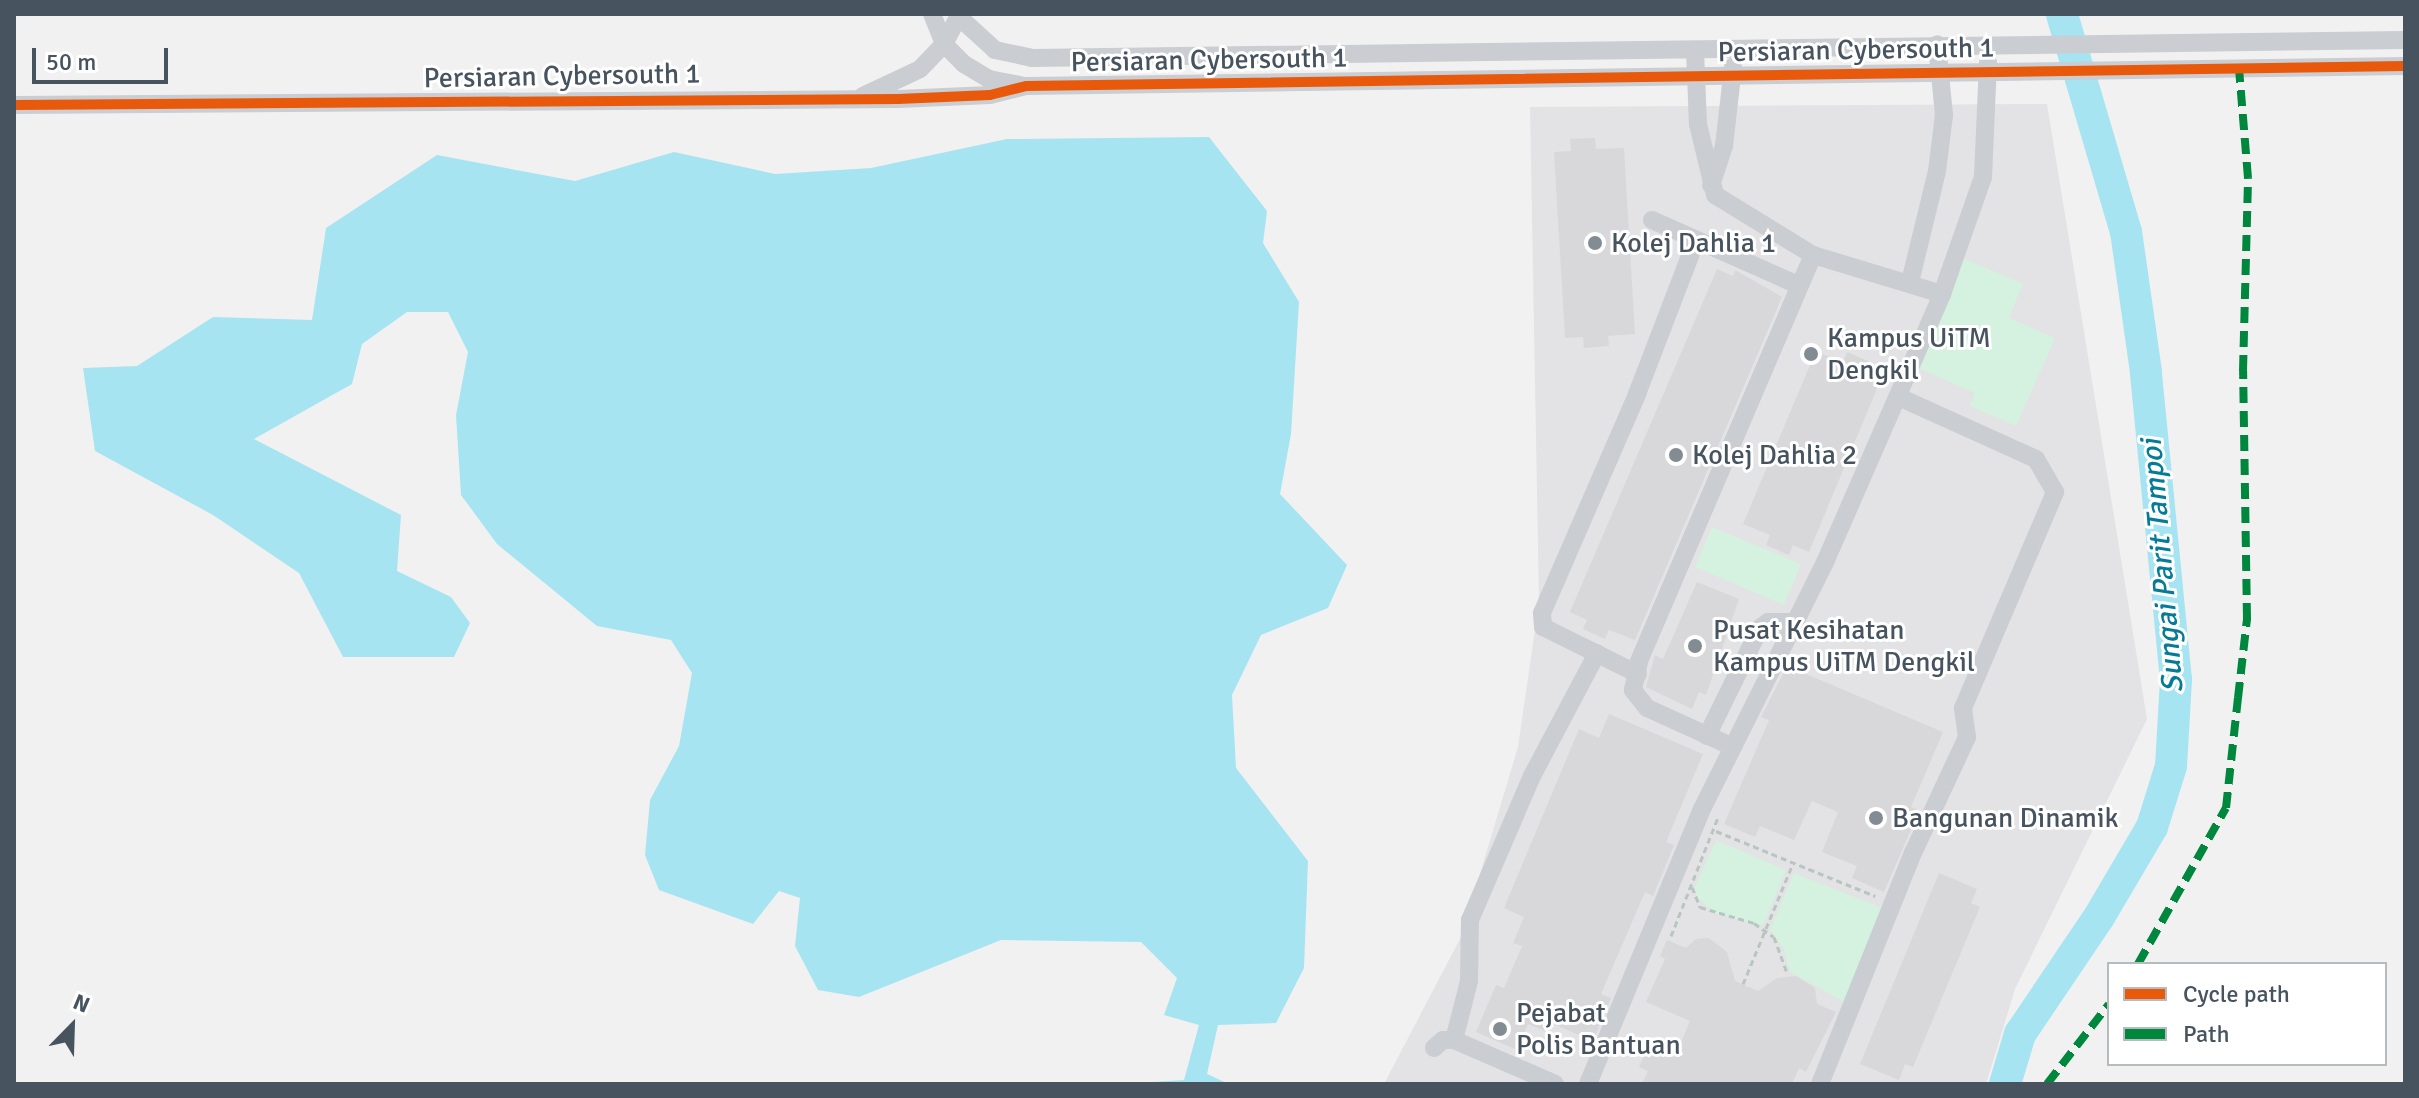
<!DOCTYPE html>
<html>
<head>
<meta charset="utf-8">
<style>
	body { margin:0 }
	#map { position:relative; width:2419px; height:1098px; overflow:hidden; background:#f2f1f1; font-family:Signika,sans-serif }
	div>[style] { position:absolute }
	.education>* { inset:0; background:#e3e2e4 }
	.green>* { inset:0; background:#d4f2df }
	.water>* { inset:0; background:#a6e4f2 }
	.river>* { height:32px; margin:-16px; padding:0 16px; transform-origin:16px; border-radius:16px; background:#a6e4f2 }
	.building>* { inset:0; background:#d8d8da }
	.path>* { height:3px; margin-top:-1.5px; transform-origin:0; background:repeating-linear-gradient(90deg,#b8c6c1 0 6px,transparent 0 10px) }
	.minor>* { height:18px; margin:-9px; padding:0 9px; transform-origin:9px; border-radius:9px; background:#cacdd1 }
	.quiet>* { height:8px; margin-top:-4px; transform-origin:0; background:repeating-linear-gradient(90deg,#00873e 0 16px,transparent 0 24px) }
	.cycleway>* { height:10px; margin:-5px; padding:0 5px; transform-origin:5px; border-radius:5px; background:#e8590c }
	.dots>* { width:22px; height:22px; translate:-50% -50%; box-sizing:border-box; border:4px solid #fff; border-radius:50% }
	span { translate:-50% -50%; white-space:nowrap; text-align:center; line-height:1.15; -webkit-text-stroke:6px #fff; paint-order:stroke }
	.street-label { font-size:28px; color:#475460 }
	.poi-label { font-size:28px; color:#475460 }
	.left { translate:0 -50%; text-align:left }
	.water-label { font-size:30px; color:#047b97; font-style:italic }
	.frame { position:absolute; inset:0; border:16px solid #475460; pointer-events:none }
	.legend { position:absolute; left:2107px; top:962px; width:280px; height:104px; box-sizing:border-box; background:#fff; border:2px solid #b5bbbf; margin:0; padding:10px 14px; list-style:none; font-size:24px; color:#475460 }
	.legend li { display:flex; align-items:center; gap:16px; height:40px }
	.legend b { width:40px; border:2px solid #b5bbbf }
	.north { position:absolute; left:32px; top:986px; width:80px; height:80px; -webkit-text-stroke:6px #fff; paint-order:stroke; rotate:23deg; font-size:22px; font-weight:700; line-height:32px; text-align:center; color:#475460 }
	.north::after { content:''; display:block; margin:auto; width:28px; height:36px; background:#475460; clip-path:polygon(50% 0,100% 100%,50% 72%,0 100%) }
	.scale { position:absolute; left:32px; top:48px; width:136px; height:36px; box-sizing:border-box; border:4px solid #475460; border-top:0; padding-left:10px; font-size:24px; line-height:28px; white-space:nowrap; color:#475460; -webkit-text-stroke:6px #fff; paint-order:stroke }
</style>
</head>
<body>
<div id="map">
	<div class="education">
		<i style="clip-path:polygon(2047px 104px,2147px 719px,2015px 989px,1986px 1084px,1384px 1084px,1461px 937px,1518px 747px,1539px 602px,1530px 107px)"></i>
	</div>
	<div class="green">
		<i style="clip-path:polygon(1963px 258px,2023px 284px,2009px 318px,2055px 338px,2016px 426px,1970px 406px,1975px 393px,1916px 367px)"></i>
		<i style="clip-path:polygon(1712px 527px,1801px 564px,1784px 605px,1695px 567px)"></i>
		<i style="clip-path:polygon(1716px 840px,1786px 870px,1763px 926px,1715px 913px,1697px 897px,1695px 887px)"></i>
		<i style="clip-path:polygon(1794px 873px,1885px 909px,1848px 1004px,1790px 972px,1784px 949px,1770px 930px)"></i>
	</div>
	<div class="water">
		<i style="clip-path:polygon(1209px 137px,1267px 211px,1263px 243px,1299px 302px,1291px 434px,1280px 494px,1347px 565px,1328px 608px,1261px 635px,1232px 695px,1236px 768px,1308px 861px,1304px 968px,1276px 1023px,1218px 1025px,1207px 1074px,1229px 1084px,1121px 1084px,1184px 1080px,1199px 1025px,1164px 1015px,1177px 978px,1141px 942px,1001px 940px,859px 997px,818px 990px,795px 946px,800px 898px,779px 891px,753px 924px,659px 890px,645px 855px,650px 800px,679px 746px,692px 673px,671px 640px,597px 626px,497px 544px,461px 495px,456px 415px,468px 352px,448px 312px,407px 312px,362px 344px,352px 384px,254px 439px,401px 515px,397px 571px,451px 597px,470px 623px,454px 657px,343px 657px,299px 573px,213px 515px,95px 451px,83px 368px,137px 366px,213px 317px,312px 320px,326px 228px,437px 155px,575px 181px,674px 152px,775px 174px,871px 168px,1007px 139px)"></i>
	</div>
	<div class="river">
		<i style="left:2005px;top:1084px;width:52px;rotate:-73.3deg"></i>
		<i style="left:2020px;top:1034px;width:141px;rotate:-56deg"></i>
		<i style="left:2099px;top:917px;width:104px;rotate:-59.5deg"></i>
		<i style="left:2152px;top:827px;width:64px;rotate:-72.7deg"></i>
		<i style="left:2171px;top:766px;width:86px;rotate:-86.7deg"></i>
		<i style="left:2176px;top:680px;width:309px;rotate:-95.6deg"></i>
		<i style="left:2146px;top:372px;width:141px;rotate:-98.1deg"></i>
		<i style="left:2126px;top:232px;width:227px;rotate:-106.4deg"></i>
	</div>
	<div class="building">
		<i style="clip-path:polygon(1595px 138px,1596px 149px,1624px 148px,1635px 334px,1608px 336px,1609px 346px,1584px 348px,1583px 337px,1565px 338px,1554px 152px,1571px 151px,1570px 139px)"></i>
		<i style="clip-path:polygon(1717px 269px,1733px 276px,1735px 270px,1782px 297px,1635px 640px,1609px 630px,1605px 639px,1583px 629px,1587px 620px,1570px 612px)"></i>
		<i style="clip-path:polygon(1816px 351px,1843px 363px,1847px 352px,1868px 361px,1864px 371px,1881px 379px,1809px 552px,1793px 545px,1789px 555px,1766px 545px,1770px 535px,1743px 524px)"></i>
		<i style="clip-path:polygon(1697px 582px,1739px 599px,1706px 695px,1699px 692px,1692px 709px,1646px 687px,1655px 655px,1663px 659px)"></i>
		<i style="clip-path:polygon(1787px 666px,1943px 732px,1911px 807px,1919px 811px,1884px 892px,1852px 878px,1857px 866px,1822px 852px,1838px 812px,1812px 801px,1794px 840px,1760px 826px,1755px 837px,1724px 824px,1769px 720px,1761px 717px)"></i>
		<i style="clip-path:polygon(1609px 714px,1703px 754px,1666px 842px,1674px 845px,1653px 896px,1645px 892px,1601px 994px,1611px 998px,1593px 1041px,1549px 1022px,1545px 1031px,1528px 1024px,1517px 1050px,1476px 1032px,1496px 985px,1504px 988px,1522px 946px,1513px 943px,1524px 917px,1504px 908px,1579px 729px,1599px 738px)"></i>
		<i style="clip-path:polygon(1939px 873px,1977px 889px,1971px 903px,1980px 907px,1913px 1067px,1905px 1064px,1899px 1080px,1860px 1064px)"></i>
		<i style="clip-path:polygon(1709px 938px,1727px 952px,1735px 981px,1758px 991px,1777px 978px,1796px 976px,1815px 988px,1817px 1004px,1836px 1012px,1806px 1072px,1799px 1068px,1792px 1084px,1642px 1084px,1648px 1071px,1639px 1067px,1647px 1048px,1656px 1052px,1659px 1045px,1677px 1052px,1690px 1021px,1646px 1002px,1665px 959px,1660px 956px,1667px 940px,1686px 948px,1696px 939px)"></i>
	</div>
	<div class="path">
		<i style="left:1716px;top:831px;width:172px;rotate:22.2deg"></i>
		<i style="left:1692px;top:887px;width:22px;rotate:68deg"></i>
		<i style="left:1700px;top:907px;width:56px;rotate:16.5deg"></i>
		<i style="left:1754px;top:923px;width:24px;rotate:35deg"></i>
		<i style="left:1774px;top:937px;width:37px;rotate:70deg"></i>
		<i style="left:1671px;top:936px;width:128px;rotate:-68.4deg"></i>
		<i style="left:1743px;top:984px;width:131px;rotate:-67.5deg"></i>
	</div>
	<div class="minor">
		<i style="left:932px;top:14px;width:32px;rotate:68deg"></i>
		<i style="left:944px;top:44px;width:28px;rotate:45deg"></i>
		<i style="left:964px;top:64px;width:29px;rotate:31deg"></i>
		<i style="left:989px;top:79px;width:32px;rotate:11deg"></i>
		<i style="left:960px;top:18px;width:47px;rotate:42.4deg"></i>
		<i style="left:995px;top:50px;width:38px;rotate:12deg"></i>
		<i style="left:1032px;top:58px;width:1373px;rotate:-0.75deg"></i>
		<i style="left:1695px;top:50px;width:74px;rotate:87.7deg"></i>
		<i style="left:1698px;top:124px;width:73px;rotate:76.5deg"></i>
		<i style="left:1715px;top:195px;width:115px;rotate:31.5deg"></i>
		<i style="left:1813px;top:255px;width:135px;rotate:16.8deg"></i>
		<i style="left:863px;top:96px;width:63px;rotate:-25.3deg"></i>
		<i style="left:920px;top:69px;width:35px;rotate:-46deg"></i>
		<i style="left:944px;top:44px;width:34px;rotate:-62deg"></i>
		<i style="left:14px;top:105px;width:884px;rotate:-0.39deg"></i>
		<i style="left:898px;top:99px;width:92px;rotate:-2.5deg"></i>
		<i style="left:990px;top:95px;width:37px;rotate:-14deg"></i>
		<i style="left:1026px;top:86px;width:1379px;rotate:-0.83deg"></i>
		<i style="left:1711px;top:185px;width:41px;rotate:-71.6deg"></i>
		<i style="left:1724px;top:146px;width:80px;rotate:-83.5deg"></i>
		<i style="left:1652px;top:220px;width:158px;rotate:24deg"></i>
		<i style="left:1910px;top:282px;width:114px;rotate:-76.3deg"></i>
		<i style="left:1937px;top:171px;width:56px;rotate:-82.9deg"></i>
		<i style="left:1944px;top:115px;width:71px;rotate:-95.6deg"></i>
		<i style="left:1638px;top:674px;width:106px;rotate:-153.7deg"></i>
		<i style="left:1543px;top:627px;width:14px;rotate:-94deg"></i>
		<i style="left:1542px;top:613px;width:239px;rotate:-66.5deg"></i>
		<i style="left:1637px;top:394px;width:165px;rotate:-69deg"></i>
		<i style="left:1707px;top:736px;width:120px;rotate:-63.9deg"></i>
		<i style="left:1760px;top:628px;width:10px;rotate:-37deg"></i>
		<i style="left:1768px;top:622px;width:26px"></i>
		<i style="left:1733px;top:747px;width:94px;rotate:-155.6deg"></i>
		<i style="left:1647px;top:708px;width:23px;rotate:-128deg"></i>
		<i style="left:1633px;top:690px;width:30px;rotate:-78deg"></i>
		<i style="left:1639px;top:661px;width:442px;rotate:-66.8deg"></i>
		<i style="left:1454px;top:1040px;width:61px;rotate:-75.7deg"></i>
		<i style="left:1469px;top:981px;width:61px;rotate:-89.1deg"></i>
		<i style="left:1470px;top:920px;width:157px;rotate:-66.7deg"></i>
		<i style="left:1532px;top:776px;width:139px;rotate:-62.1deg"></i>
		<i style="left:1434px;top:1048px;width:12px;rotate:-42deg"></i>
		<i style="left:1443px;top:1040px;width:11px"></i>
		<i style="left:1454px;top:1040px;width:110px;rotate:23.5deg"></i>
		<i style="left:1588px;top:1084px;width:298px;rotate:-67.5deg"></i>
		<i style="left:1702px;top:809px;width:278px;rotate:-63.5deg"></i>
		<i style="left:1826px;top:560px;width:290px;rotate:-66.4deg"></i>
		<i style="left:1942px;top:294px;width:124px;rotate:-70.7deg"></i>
		<i style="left:1983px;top:177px;width:115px;rotate:-87.5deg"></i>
		<i style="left:1820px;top:1084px;width:249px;rotate:-68.1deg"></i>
		<i style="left:1913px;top:853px;width:128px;rotate:-65deg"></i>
		<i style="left:1967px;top:737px;width:29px;rotate:-98deg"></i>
		<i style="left:1963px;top:708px;width:235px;rotate:-66.9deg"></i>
		<i style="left:2055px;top:492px;width:38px;rotate:-120deg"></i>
		<i style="left:2036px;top:459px;width:150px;rotate:-155.7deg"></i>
	</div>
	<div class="quiet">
		<i style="left:2138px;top:964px;width:179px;rotate:-60.6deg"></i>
		<i style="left:2226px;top:808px;width:111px;rotate:-83.8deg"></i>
		<i style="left:2238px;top:698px;width:80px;rotate:-83.5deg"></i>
		<i style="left:2247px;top:619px;width:248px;rotate:-90.9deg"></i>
		<i style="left:2243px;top:371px;width:193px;rotate:-88.5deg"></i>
		<i style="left:2248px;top:178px;width:110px;rotate:-94.7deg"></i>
		<i style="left:2047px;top:1084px;width:101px;rotate:-52.2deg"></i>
	</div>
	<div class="cycleway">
		<i style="left:14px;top:105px;width:884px;rotate:-0.39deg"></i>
		<i style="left:898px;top:99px;width:92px;rotate:-2.5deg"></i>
		<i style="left:990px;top:95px;width:37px;rotate:-14deg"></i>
		<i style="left:1026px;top:86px;width:1379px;rotate:-0.83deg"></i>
	</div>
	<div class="dots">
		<i style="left:1595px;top:243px;background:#838b93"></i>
		<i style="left:1811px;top:354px;background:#838b93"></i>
		<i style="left:1676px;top:455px;background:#838b93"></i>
		<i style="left:1695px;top:646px;background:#838b93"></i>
		<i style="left:1876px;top:818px;background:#838b93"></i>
		<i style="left:1500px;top:1029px;background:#838b93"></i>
	</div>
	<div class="street-label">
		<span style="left:1856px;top:50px;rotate:-1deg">Persiaran Cybersouth 1</span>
		<span style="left:1209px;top:60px;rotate:-1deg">Persiaran Cybersouth 1</span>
		<span style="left:562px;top:76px;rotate:-1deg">Persiaran Cybersouth 1</span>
	</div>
	<div class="poi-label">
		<span class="left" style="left:1611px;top:243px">Kolej Dahlia 1</span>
		<span class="left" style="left:1827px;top:354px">Kampus UiTM<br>Dengkil</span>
		<span class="left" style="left:1692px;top:455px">Kolej Dahlia 2</span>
		<span class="left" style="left:1713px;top:646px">Pusat Kesihatan<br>Kampus UiTM Dengkil</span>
		<span class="left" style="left:1892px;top:818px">Bangunan Dinamik</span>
		<span class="left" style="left:1516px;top:1029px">Pejabat<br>Polis Bantuan</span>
	</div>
	<div class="water-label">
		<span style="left:2163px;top:566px;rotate:-95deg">Sungai Parit Tampoi</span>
	</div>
	<div class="frame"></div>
	<ul class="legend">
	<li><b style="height:10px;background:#e8590c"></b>Cycle path</li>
	<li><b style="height:10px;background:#00873e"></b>Path</li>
	</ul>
	<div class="north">N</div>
	<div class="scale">50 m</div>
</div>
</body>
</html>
